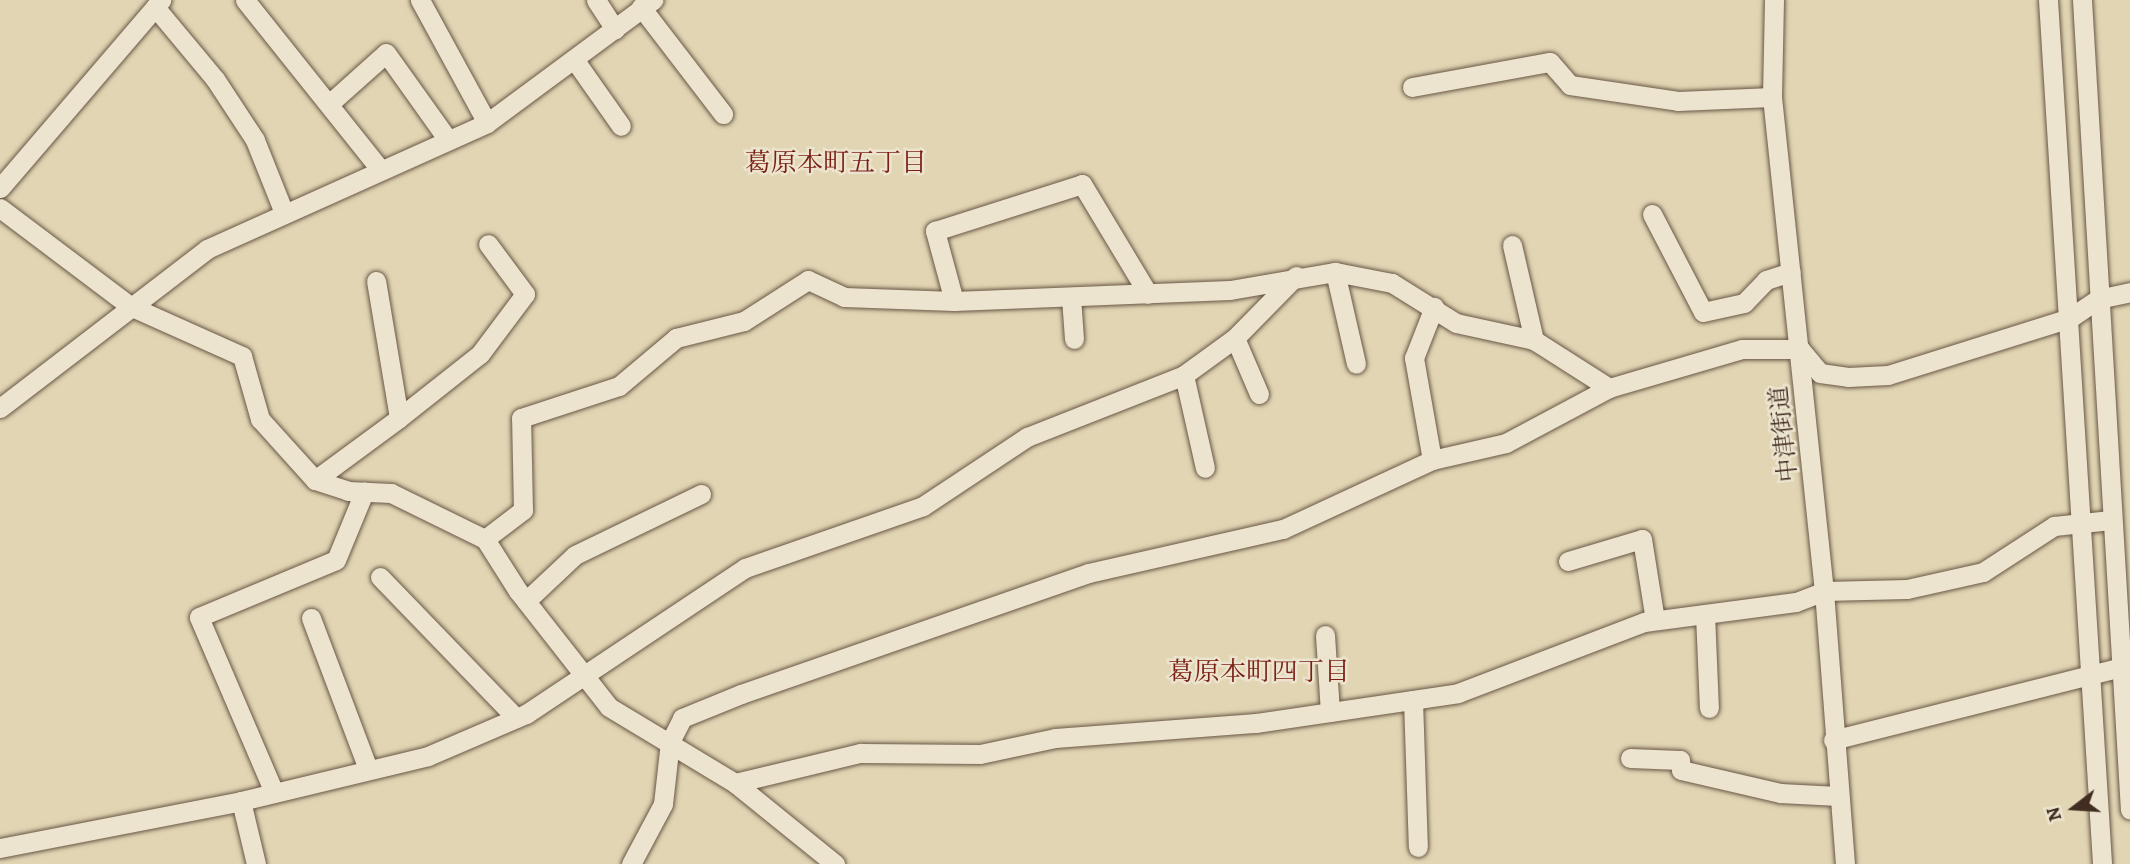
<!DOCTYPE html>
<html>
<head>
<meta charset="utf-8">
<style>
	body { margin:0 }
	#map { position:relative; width:2130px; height:864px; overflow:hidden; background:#e1d5b3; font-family:Alegreya,"Noto Serif JP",serif }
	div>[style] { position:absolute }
	.roads { filter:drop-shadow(0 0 2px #695746) drop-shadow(0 0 2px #695746) }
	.minor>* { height:19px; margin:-9.5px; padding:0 9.5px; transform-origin:9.5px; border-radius:9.5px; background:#ece4ce }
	span { translate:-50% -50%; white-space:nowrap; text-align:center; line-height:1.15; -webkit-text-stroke:5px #ece4ce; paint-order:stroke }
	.street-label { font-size:24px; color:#412d22 }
	.neighbourhood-label { font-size:26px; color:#7a1f14 }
	.north { position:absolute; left:2039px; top:773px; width:70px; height:70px; -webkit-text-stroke:5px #ece4ce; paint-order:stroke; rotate:253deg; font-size:19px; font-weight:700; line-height:28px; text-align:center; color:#412d22 }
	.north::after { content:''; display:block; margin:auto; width:24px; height:32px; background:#412d22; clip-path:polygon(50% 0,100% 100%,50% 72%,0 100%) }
</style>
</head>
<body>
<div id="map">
	<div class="roads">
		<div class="minor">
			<i style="left:245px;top:0;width:216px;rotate:51.4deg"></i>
			<i style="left:420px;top:0;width:140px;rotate:61.4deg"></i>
			<i style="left:596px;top:0;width:35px;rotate:57deg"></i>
			<i style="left:1774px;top:0;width:97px;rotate:91.2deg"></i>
			<i style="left:1772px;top:97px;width:497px;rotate:84deg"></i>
			<i style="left:1824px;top:591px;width:274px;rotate:85.6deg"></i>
			<i style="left:2048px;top:0;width:866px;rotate:86.42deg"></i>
			<i style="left:2082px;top:0;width:811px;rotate:86.61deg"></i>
			<i style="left:155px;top:7px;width:94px;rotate:50.2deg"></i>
			<i style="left:215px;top:79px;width:73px;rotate:56.7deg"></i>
			<i style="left:255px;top:140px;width:79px;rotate:68.3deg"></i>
			<i style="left:641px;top:7px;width:135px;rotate:52.5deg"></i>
			<i style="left:576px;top:62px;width:78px;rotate:54.9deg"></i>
			<i style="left:1412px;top:87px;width:140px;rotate:-10.3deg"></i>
			<i style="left:1550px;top:62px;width:30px;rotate:49deg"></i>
			<i style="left:1570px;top:85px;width:109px;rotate:8.4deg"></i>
			<i style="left:1678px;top:101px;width:94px;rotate:-2.4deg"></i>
			<i style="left:329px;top:104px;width:76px;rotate:-41.8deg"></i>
			<i style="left:386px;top:53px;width:107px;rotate:54.5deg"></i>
			<i style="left:0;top:188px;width:248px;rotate:-49.4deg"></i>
			<i style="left:0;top:208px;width:163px;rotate:37deg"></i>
			<i style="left:130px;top:306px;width:123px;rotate:24.1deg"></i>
			<i style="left:242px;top:356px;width:66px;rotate:74.1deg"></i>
			<i style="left:260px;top:419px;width:82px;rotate:48deg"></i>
			<i style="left:315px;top:480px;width:35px;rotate:18deg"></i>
			<i style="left:348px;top:491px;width:43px;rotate:2.7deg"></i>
			<i style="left:391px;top:493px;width:105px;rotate:26.1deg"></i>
			<i style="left:485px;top:539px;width:62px;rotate:57.6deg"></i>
			<i style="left:518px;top:591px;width:147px;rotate:51.9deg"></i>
			<i style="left:609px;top:707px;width:147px;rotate:31.1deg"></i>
			<i style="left:735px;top:783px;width:129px;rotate:39deg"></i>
			<i style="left:1652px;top:214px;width:110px;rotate:62.5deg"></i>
			<i style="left:1703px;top:312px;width:42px;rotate:-12.4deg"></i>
			<i style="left:1744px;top:303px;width:32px;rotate:-46deg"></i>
			<i style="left:1766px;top:280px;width:26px;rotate:-18deg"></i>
			<i style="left:1512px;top:245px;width:98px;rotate:77deg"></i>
			<i style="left:1335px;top:272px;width:94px;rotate:77.1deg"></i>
			<i style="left:1071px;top:297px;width:42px;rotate:85.9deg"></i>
			<i style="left:954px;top:301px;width:73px;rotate:-105.2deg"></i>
			<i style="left:935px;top:231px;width:154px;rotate:-17.7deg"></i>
			<i style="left:1082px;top:184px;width:128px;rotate:59deg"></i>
			<i style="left:1235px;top:338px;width:61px;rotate:66.8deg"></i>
			<i style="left:1184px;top:375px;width:95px;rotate:77.3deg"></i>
			<i style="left:0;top:408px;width:261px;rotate:-37.5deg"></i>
			<i style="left:207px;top:249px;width:307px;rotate:-24.2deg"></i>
			<i style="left:487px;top:123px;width:207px;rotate:-36.5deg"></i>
			<i style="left:399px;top:418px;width:103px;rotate:-38.3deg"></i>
			<i style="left:480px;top:354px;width:75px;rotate:-53.1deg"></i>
			<i style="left:525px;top:294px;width:62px;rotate:-126.5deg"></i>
			<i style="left:1432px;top:460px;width:104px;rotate:-100deg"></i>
			<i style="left:1414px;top:358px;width:55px;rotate:-68.6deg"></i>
			<i style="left:315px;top:480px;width:104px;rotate:-36.4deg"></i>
			<i style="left:399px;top:418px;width:139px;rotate:-99.5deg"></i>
			<i style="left:485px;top:539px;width:48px;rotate:-37.3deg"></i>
			<i style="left:523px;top:510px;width:92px;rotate:-91.2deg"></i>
			<i style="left:521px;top:418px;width:103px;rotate:-18.1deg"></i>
			<i style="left:619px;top:386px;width:75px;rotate:-40.1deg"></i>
			<i style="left:676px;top:338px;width:70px;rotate:-14deg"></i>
			<i style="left:744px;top:321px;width:76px;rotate:-32.6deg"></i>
			<i style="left:808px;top:280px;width:40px;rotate:25deg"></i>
			<i style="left:844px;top:297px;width:110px;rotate:2.1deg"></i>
			<i style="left:954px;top:301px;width:276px;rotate:-2.3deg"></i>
			<i style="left:1230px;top:290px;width:107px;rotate:-9.7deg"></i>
			<i style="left:1335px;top:272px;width:58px;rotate:10.9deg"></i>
			<i style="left:1392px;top:283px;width:75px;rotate:32deg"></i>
			<i style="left:1456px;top:323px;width:80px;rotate:12.3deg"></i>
			<i style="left:1534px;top:340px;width:89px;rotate:32.6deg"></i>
			<i style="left:1568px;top:561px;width:77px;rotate:-16.6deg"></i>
			<i style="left:1642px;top:539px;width:82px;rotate:80.9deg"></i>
			<i style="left:380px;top:577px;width:196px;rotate:46deg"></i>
			<i style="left:526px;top:601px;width:67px;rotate:-43.2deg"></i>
			<i style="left:575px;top:555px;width:140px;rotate:-25.8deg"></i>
			<i style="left:1705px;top:614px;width:94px;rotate:87.6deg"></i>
			<i style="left:311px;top:618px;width:161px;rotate:69.3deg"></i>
			<i style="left:1325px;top:635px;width:77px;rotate:86.3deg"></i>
			<i style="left:1413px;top:700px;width:147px;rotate:88.1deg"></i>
			<i style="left:1833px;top:740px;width:306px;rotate:-14.2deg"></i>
			<i style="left:1630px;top:758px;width:50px;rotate:2.3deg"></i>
			<i style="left:1680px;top:760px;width:10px;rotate:84deg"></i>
			<i style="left:1681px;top:770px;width:102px;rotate:13.1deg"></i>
			<i style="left:1780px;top:793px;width:58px;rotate:3deg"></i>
			<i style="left:735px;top:783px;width:129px;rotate:-13.5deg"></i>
			<i style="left:860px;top:753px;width:120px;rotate:0.5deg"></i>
			<i style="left:980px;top:754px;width:77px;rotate:-12deg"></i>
			<i style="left:1055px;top:738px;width:202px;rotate:-4.3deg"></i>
			<i style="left:1256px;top:723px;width:204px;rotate:-8.4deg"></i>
			<i style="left:1458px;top:693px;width:199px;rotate:-20.9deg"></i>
			<i style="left:1644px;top:622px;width:153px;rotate:-7.5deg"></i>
			<i style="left:1796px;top:602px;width:30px;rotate:-21deg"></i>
			<i style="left:1824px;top:591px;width:83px;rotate:-1.4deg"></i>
			<i style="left:1907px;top:589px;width:78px;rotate:-12.6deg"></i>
			<i style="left:1983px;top:572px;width:85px;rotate:-32.9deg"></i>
			<i style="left:2054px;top:526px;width:57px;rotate:-6deg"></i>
			<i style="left:273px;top:790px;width:188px;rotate:-113.2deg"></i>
			<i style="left:199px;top:617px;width:148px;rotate:-22.6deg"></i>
			<i style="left:336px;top:560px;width:74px;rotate:-67.6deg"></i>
			<i style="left:241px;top:801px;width:65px;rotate:76.6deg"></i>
			<i style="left:0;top:848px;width:246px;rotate:-11deg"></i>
			<i style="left:241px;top:801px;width:192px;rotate:-13.5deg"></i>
			<i style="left:428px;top:756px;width:107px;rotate:-23.2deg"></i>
			<i style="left:526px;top:714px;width:263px;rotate:-33.7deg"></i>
			<i style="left:745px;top:568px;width:188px;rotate:-19.2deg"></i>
			<i style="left:923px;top:506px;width:125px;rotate:-33.6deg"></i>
			<i style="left:1027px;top:437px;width:169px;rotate:-21.5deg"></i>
			<i style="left:1184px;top:375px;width:63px;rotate:-36deg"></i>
			<i style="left:1235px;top:338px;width:87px;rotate:-45.5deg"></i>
			<i style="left:631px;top:864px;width:68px;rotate:-61.9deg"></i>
			<i style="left:663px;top:804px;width:62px;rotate:-83.6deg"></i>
			<i style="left:670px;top:742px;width:27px;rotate:-63deg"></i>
			<i style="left:682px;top:718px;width:64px;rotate:-22.1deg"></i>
			<i style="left:741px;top:694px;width:368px;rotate:-19.2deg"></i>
			<i style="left:1089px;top:573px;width:199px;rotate:-12.8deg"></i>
			<i style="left:1283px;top:529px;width:164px;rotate:-24.8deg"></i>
			<i style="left:1432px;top:460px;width:76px;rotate:-12.9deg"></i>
			<i style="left:1506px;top:443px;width:117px;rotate:-28.1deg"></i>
			<i style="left:1609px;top:388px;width:139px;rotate:-16.3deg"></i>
			<i style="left:1742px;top:349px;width:58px"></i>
			<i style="left:1800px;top:349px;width:31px;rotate:50deg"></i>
			<i style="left:1820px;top:373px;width:28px;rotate:8deg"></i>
			<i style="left:1848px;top:377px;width:40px;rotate:-2.9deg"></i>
			<i style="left:1888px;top:375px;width:191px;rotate:-17.4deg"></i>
			<i style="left:2070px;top:318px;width:34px;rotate:-34deg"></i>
			<i style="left:2098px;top:299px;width:33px;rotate:-12deg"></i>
		</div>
	</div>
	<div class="street-label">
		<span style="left:1784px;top:434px;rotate:-96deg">中津街道</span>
	</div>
	<div class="neighbourhood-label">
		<span style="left:836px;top:163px">葛原本町五丁目</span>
		<span style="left:1259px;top:672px">葛原本町四丁目</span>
	</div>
	<div class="north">N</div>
</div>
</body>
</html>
